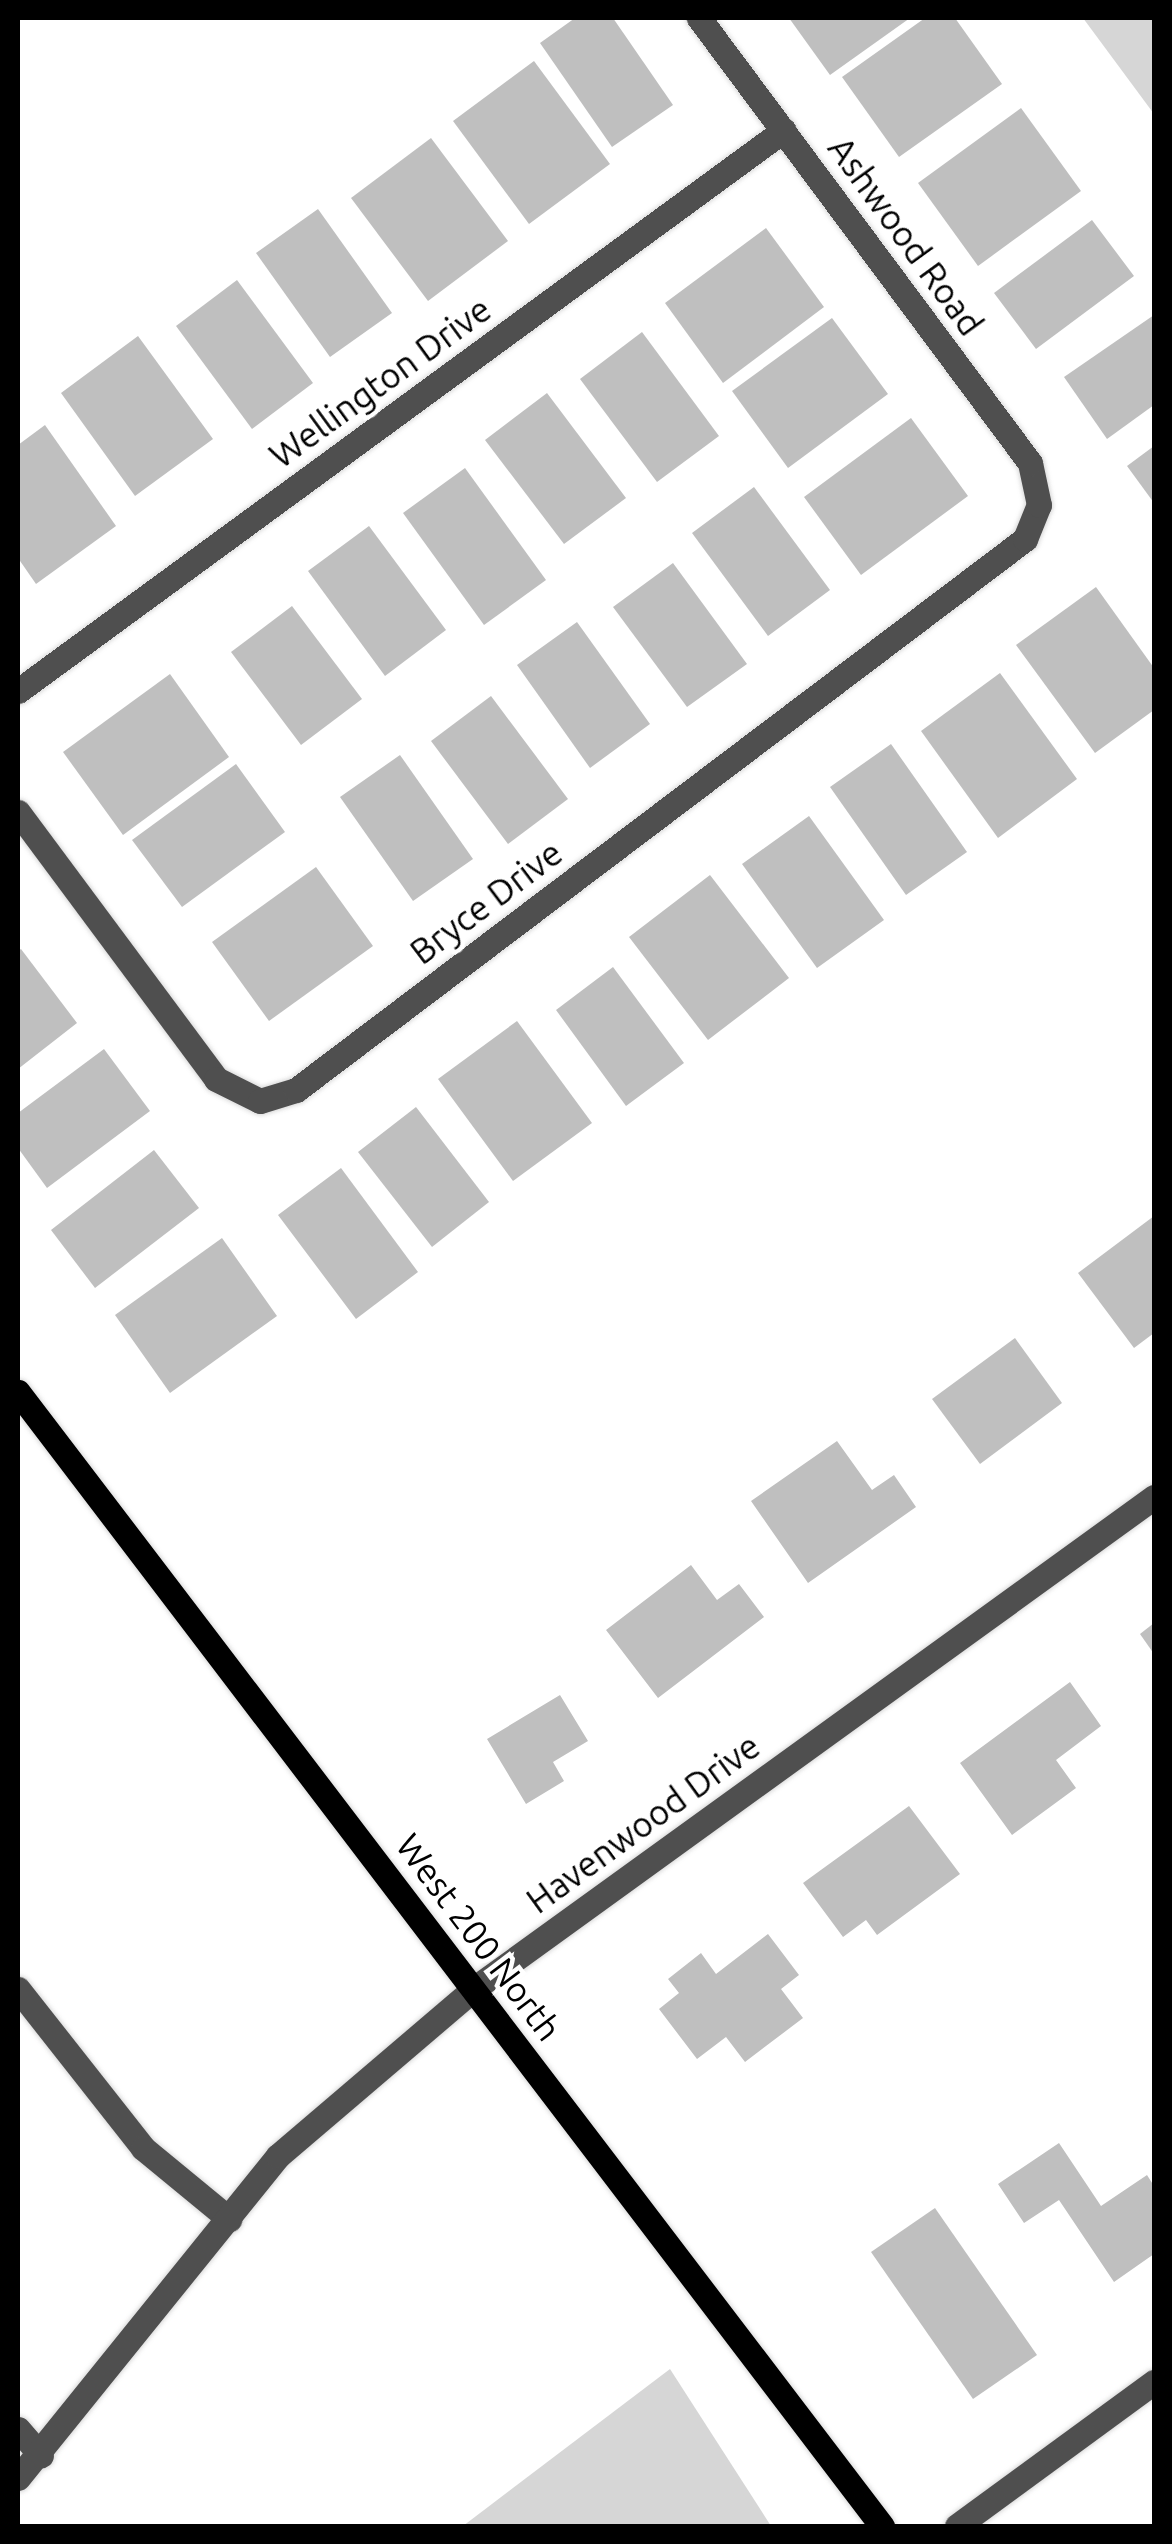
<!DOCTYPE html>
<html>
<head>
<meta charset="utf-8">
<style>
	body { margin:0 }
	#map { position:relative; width:1172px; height:2544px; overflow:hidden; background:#fff; font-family:Ubuntu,sans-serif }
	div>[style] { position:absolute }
	.green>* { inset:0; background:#d6d6d6 }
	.building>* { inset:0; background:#bfbfbf }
	.roads { filter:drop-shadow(0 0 2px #dbdbdb) drop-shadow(0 0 2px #dbdbdb) }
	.minor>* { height:25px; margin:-12.5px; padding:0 12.5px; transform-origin:12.5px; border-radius:12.5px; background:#4f4f4f }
	.major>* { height:25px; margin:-12.5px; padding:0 12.5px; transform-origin:12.5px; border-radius:12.5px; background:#000 }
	span { translate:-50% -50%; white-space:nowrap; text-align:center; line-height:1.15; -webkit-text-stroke:9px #fff; paint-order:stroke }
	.street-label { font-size:35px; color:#000 }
	.frame { position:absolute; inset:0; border:20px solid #000; pointer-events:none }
</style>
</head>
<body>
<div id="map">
	<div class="green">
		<i style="clip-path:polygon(1083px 18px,1154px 18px,1154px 114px)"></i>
		<i style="clip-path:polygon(670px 2369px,771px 2526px,463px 2526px)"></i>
	</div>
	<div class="building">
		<i style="clip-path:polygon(575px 18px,613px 18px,673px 105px,612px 147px,540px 43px)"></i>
		<i style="clip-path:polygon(789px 18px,910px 18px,830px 75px)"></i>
		<i style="clip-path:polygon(925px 18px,955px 18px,1002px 84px,899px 157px,842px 77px)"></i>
		<i style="clip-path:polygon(534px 61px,610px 164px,529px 224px,453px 121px)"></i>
		<i style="clip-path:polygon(1021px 108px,1081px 191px,978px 266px,918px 183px)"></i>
		<i style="clip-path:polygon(431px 138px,508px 241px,428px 301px,351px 198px)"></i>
		<i style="clip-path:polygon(318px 209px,392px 313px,330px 357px,256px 253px)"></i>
		<i style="clip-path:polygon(1092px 220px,1134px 276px,1036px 349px,994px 293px)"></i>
		<i style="clip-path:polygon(766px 228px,824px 307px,723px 383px,665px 303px)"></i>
		<i style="clip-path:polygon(237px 280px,313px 383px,252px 429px,176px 326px)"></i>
		<i style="clip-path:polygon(1154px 315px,1154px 405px,1107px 439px,1064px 377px)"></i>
		<i style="clip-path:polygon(832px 318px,888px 394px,788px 468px,732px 391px)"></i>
		<i style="clip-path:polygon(642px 332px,719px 436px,657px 482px,580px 379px)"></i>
		<i style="clip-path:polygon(138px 336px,213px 439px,135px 496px,61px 393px)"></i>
		<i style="clip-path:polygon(547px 393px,626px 498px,564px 544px,485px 440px)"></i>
		<i style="clip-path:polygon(911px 418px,968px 496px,861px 575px,804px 497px)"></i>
		<i style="clip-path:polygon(45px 425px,116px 526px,36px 584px,18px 558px,18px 445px)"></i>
		<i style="clip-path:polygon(1154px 446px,1154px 503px,1127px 466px)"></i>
		<i style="clip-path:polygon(465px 468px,546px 580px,484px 625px,403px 513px)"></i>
		<i style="clip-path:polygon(754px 487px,830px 590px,768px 636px,692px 533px)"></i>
		<i style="clip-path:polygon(369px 526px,446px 630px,385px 676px,308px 571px)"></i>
		<i style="clip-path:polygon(673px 563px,747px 664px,687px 707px,613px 607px)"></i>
		<i style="clip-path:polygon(1096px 587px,1154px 668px,1154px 710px,1095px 753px,1016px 645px)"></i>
		<i style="clip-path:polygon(292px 606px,362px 699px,301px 745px,231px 652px)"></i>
		<i style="clip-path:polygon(577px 622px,650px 724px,590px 768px,517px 665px)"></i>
		<i style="clip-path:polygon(1000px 673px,1077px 779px,998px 838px,921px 731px)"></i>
		<i style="clip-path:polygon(170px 674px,229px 757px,123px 835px,63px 752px)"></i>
		<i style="clip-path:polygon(491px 696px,568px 799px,508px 844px,431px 741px)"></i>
		<i style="clip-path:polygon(891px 744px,967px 852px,906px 895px,830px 787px)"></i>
		<i style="clip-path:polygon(400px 755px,473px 859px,413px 901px,340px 797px)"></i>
		<i style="clip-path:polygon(236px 764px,285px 832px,182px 907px,132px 840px)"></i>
		<i style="clip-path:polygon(809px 816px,884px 920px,817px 968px,742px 864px)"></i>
		<i style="clip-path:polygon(316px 867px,373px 946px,269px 1021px,212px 942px)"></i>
		<i style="clip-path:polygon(710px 875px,789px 978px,708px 1040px,629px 937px)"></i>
		<i style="clip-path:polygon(21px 949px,77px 1023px,18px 1069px,18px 951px)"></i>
		<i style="clip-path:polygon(613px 967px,684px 1063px,626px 1106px,556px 1010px)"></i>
		<i style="clip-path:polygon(517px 1021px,592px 1123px,513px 1181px,438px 1079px)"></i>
		<i style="clip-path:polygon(104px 1049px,150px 1111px,47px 1188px,18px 1148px,18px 1113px)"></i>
		<i style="clip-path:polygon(416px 1107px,489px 1202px,432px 1247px,358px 1152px)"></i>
		<i style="clip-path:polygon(154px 1150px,199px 1208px,95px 1288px,51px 1230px)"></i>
		<i style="clip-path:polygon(341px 1168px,418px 1272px,356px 1319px,278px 1215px)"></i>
		<i style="clip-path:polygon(1154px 1216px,1154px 1333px,1134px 1348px,1078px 1273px)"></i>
		<i style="clip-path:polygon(222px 1238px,277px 1316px,170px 1393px,115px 1315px)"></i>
		<i style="clip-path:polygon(1015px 1338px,1062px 1403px,980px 1464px,932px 1399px)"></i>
		<i style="clip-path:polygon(837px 1441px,872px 1490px,894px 1475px,916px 1507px,808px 1583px,751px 1501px)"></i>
		<i style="clip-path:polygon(691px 1565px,717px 1600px,739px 1584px,764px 1617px,658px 1698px,606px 1630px)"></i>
		<i style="clip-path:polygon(1154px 1623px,1154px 1654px,1140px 1634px)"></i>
		<i style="clip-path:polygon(1070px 1682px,1101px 1726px,1056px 1760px,1076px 1788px,1012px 1835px,960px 1763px)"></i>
		<i style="clip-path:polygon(560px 1695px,588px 1741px,553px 1762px,564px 1781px,526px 1804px,487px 1739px)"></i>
		<i style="clip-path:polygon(909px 1806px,960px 1874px,877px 1935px,866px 1920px,843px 1937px,803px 1883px)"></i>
		<i style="clip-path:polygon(768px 1934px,799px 1975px,781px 1989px,803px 2018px,745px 2062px,726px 2037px,697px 2059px,659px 2009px,679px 1993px,668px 1979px,701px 1953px,716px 1974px)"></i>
		<i style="clip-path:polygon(1059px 2143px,1101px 2206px,1147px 2175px,1154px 2186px,1154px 2254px,1114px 2282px,1059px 2200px,1024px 2223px,998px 2184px)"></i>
		<i style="clip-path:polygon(935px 2208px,1037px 2355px,973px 2399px,871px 2252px)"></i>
	</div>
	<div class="roads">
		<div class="minor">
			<i style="left:18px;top:691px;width:949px;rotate:-36.22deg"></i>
			<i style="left:18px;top:812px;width:332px;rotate:53.4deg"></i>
			<i style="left:216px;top:1079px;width:49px;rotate:26.6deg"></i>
			<i style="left:260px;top:1101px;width:38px;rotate:-17deg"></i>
			<i style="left:296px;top:1090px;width:914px;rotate:-37.08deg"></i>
			<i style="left:1025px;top:539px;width:37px;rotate:-68deg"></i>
			<i style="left:1039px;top:505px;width:43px;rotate:-102.1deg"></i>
			<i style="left:1030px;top:463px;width:555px;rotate:-126.64deg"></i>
			<i style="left:18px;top:1989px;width:202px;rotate:51.8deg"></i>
			<i style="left:143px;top:2148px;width:112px;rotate:39.5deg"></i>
			<i style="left:18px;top:2429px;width:35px;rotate:49deg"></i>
			<i style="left:18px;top:2478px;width:414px;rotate:-51.1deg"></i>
			<i style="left:278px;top:2156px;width:259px;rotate:-40.5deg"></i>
			<i style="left:475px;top:1988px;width:838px;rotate:-35.87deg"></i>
			<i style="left:957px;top:2526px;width:244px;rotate:-36.2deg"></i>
		</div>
		<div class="major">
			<i style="left:18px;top:1392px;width:1426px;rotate:52.7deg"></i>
		</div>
	</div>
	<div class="street-label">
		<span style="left:906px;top:236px;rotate:54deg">Ashwood Road</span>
		<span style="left:380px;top:382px;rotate:-36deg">Wellington Drive</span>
		<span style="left:486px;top:902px;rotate:-37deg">Bryce Drive</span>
		<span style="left:643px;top:1823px;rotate:-36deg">Havenwood Drive</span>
		<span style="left:479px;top:1937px;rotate:53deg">West 200 North</span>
	</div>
	<div class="frame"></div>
</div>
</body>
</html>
